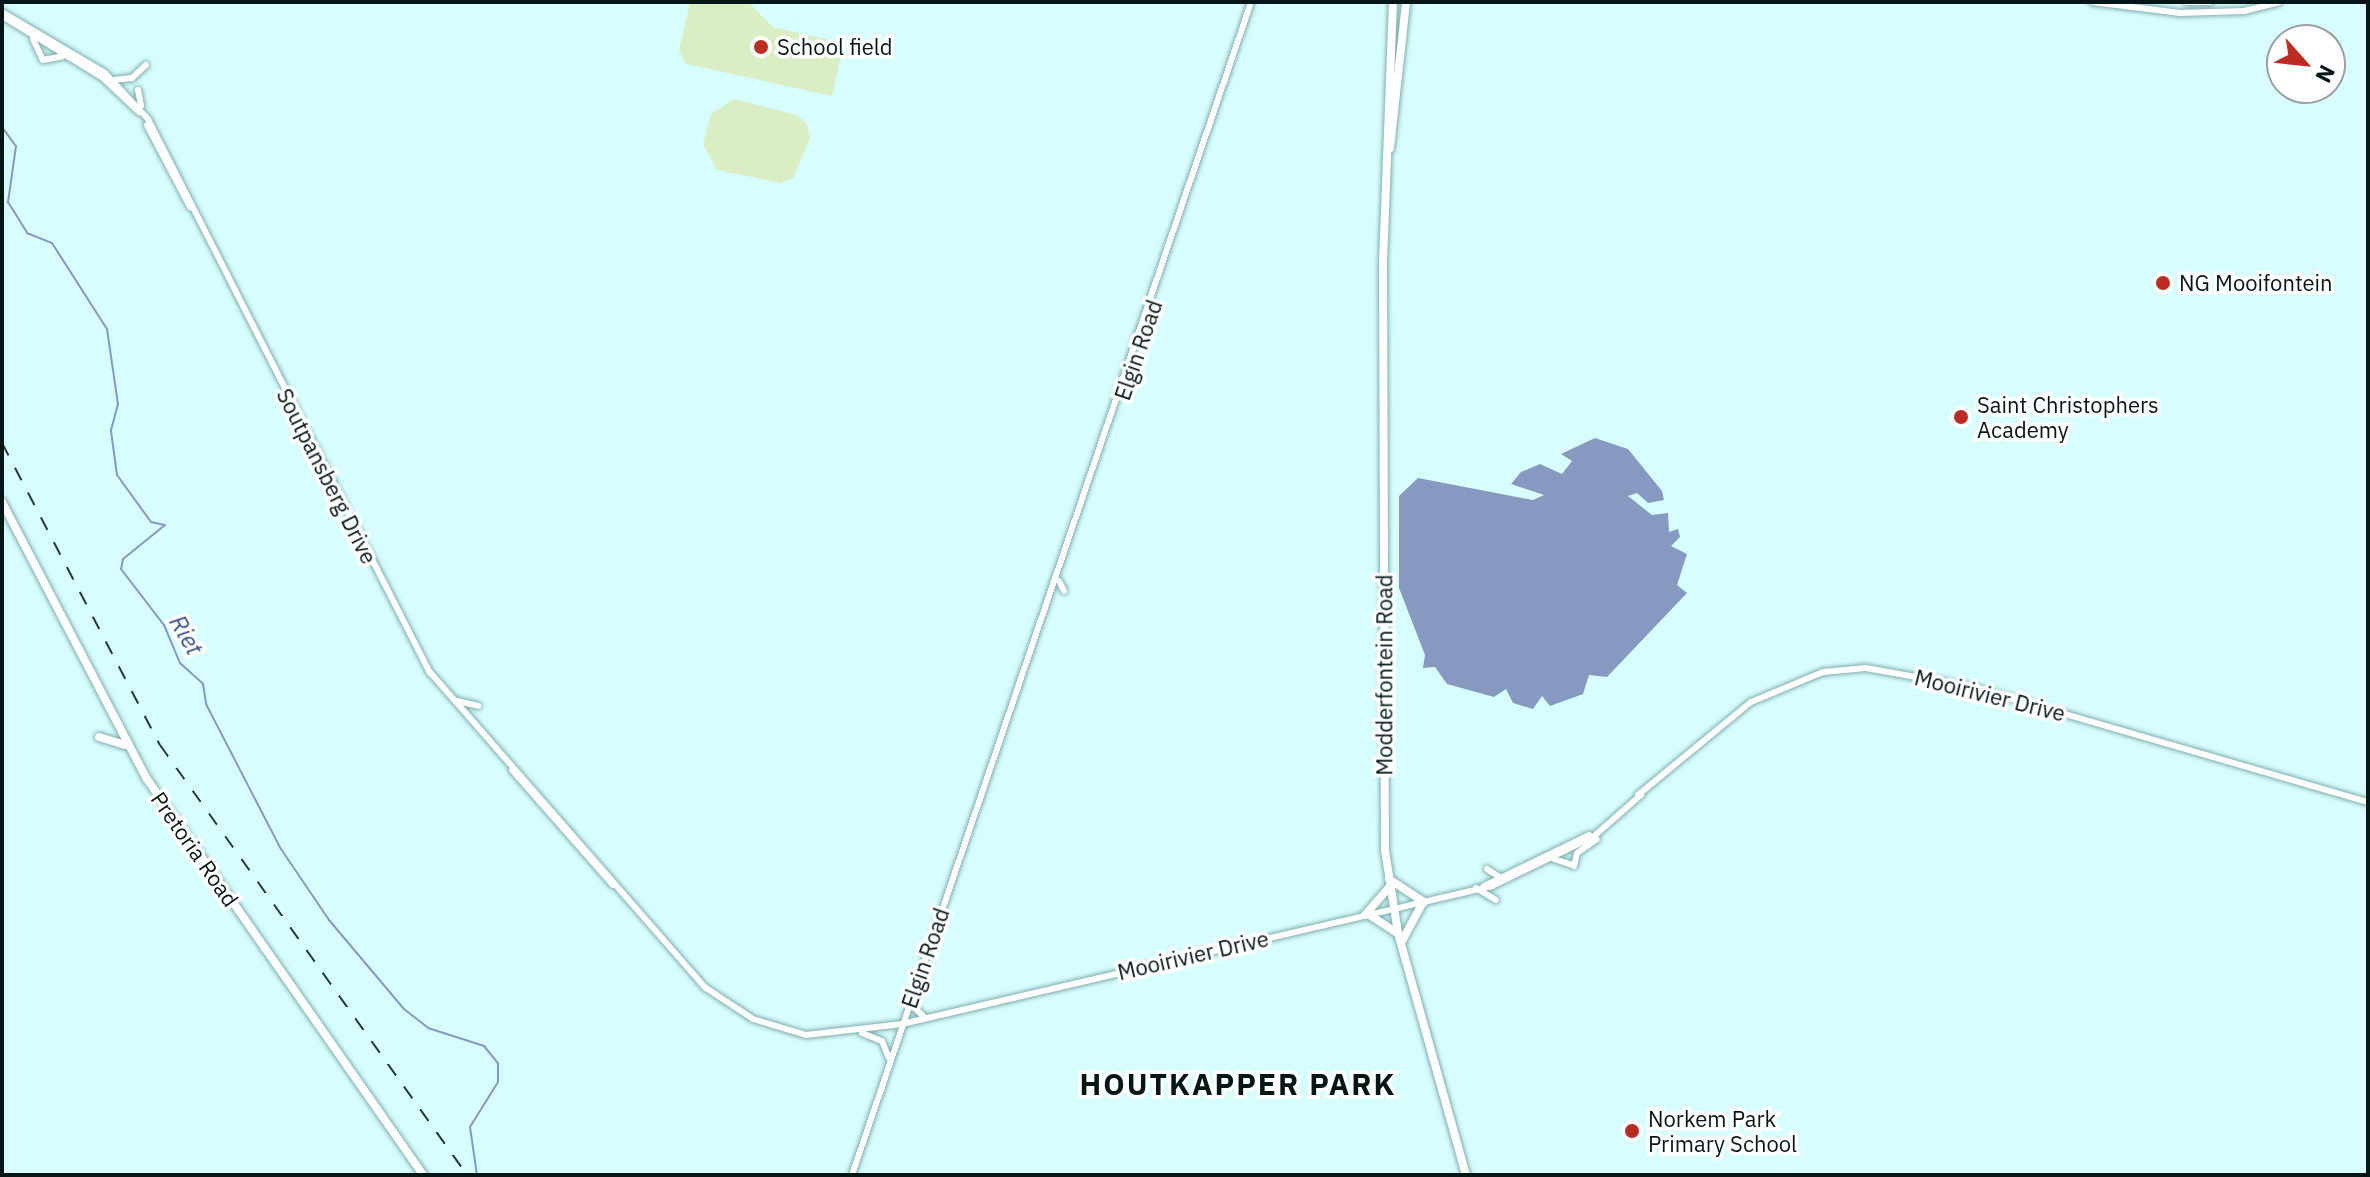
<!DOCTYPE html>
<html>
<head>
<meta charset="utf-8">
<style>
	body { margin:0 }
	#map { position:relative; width:2370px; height:1177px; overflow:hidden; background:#d8fdfe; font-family:"IBM Plex Sans",sans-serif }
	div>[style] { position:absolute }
	.green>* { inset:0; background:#d9eec5 }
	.water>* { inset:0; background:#8799c0 }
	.stream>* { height:2px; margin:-1px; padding:0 1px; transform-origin:1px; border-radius:1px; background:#8799c0 }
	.roads { filter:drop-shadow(0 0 2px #81aeaf) drop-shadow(0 0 2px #81aeaf) }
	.tertiary>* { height:6px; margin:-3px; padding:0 3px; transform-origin:3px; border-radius:3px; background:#fff }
	.primary>* { height:8px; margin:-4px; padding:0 4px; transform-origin:4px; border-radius:4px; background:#fff }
	.rail>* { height:2px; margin-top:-1px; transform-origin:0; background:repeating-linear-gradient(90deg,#233838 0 14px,transparent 0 28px) }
	.dots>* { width:22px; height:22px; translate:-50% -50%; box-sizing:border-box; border:4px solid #fff; border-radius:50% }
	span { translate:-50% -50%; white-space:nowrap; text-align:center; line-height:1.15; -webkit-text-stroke:7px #fff; paint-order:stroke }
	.poi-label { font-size:22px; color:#041616 }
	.left { translate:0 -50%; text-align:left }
	.street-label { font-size:22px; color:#041616 }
	.water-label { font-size:24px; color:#3d5489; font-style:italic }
	.district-label { font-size:30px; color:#041616; font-weight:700; letter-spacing:2px }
	.frame { position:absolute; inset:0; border:4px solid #041616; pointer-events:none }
	.north { position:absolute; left:2266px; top:24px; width:80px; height:80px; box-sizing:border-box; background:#fff; border:2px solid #9ba2a2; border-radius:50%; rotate:117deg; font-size:22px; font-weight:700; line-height:32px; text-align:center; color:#041616 }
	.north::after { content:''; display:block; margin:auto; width:28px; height:36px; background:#ba2c24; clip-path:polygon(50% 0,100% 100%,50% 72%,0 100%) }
</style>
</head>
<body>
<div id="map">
	<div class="green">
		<i style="clip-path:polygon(690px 2px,748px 2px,773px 27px,844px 43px,832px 96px,686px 64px,679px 51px)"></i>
		<i style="clip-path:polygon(734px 99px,797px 115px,807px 124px,810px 138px,793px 178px,781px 183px,717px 170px,703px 144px,711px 114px)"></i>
	</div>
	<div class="water">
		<i style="clip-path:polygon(1595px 438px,1628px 449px,1662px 491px,1664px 500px,1648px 503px,1637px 493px,1628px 496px,1652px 515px,1668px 513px,1669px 532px,1678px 529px,1680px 537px,1671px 546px,1687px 554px,1677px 585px,1687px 593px,1607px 677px,1589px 675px,1583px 694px,1550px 706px,1542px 696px,1533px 709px,1513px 703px,1506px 689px,1494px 697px,1447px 684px,1435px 667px,1423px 668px,1425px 655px,1399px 588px,1399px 496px,1418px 478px,1533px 500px,1544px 495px,1511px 484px,1521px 472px,1540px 464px,1562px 474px,1572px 461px,1561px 454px)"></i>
	</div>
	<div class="stream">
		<i style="left:2px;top:127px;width:24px;rotate:54deg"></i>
		<i style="left:16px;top:146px;width:57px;rotate:98.1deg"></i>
		<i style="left:8px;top:202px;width:36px;rotate:58deg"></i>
		<i style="left:27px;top:233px;width:27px;rotate:22deg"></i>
		<i style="left:52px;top:243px;width:102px;rotate:57.4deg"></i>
		<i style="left:107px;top:329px;width:76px;rotate:81.7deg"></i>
		<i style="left:118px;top:404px;width:28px;rotate:105deg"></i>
		<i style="left:111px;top:431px;width:44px;rotate:82.2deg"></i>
		<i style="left:117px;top:475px;width:58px;rotate:54.1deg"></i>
		<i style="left:151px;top:522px;width:14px;rotate:12deg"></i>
		<i style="left:165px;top:525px;width:54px;rotate:141deg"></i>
		<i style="left:123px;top:559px;width:10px;rotate:101deg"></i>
		<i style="left:121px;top:569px;width:71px;rotate:52.5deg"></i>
		<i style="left:164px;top:625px;width:41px;rotate:67.2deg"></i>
		<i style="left:180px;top:663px;width:31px;rotate:42deg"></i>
		<i style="left:203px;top:684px;width:20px;rotate:81deg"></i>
		<i style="left:206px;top:704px;width:163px;rotate:62.7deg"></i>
		<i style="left:281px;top:849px;width:86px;rotate:55.9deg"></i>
		<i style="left:329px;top:920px;width:116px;rotate:49.9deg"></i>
		<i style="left:404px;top:1009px;width:31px;rotate:38deg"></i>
		<i style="left:428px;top:1028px;width:59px;rotate:17.8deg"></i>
		<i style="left:484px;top:1046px;width:22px;rotate:51deg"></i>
		<i style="left:498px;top:1063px;width:19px;rotate:90deg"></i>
		<i style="left:498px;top:1082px;width:53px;rotate:121.9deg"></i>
		<i style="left:470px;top:1127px;width:49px;rotate:81.7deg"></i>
	</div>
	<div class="roads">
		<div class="tertiary">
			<i style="left:2092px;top:2px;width:89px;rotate:7.1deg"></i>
			<i style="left:2180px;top:13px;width:64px;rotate:-1.8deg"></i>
			<i style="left:2244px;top:11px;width:36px;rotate:-14deg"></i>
			<i style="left:2187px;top:2px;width:23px"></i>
			<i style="left:2px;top:12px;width:120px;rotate:30.6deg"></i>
			<i style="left:105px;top:73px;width:63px;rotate:46.9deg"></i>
			<i style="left:148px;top:119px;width:622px;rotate:63.02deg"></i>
			<i style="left:2px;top:16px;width:119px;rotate:31.5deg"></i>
			<i style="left:103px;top:78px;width:50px;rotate:43.4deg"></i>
			<i style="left:33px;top:39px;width:23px;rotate:65deg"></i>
			<i style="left:43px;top:60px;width:20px;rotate:-11deg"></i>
			<i style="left:113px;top:80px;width:19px;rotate:-6deg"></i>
			<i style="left:132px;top:78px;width:19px;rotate:-43deg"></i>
			<i style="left:138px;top:90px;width:16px;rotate:79deg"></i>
			<i style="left:147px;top:125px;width:93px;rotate:62.3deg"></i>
			<i style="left:1059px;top:581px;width:11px;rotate:63deg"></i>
			<i style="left:429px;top:671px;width:421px;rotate:48.9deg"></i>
			<i style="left:706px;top:988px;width:56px;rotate:33.4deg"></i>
			<i style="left:753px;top:1019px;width:55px;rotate:16.8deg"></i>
			<i style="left:806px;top:1035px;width:97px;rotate:-6.5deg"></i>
			<i style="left:902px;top:1024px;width:606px;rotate:-13.16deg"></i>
			<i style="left:1492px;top:886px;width:112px;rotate:-25.9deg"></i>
			<i style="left:1593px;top:837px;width:64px;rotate:-41.2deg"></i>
			<i style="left:457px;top:701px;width:22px;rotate:13deg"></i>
			<i style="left:512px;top:770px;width:153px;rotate:48.7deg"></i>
			<i style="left:1638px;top:795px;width:146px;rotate:-39.5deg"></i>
			<i style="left:1751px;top:702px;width:78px;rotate:-22.6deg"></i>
			<i style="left:1823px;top:672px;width:43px;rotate:-5.3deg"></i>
			<i style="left:1866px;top:668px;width:108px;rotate:10.2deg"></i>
			<i style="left:1972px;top:687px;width:412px;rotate:16.2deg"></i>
			<i style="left:1554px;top:859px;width:20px;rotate:18deg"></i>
			<i style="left:1574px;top:866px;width:13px;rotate:-77deg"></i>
			<i style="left:1577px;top:853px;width:24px;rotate:-35deg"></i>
			<i style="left:1487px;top:869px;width:17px;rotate:33deg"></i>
			<i style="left:1484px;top:886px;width:117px;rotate:-25.9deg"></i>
			<i style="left:1476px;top:888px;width:23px;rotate:31deg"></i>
			<i style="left:909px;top:1002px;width:23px;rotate:45deg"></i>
			<i style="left:862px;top:1033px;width:22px;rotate:22deg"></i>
			<i style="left:882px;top:1041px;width:18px;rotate:68deg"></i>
			<i style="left:852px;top:1175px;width:1239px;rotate:-71.21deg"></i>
		</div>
		<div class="primary">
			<i style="left:1393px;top:2px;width:258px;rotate:92.2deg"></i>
			<i style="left:1383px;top:260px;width:590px;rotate:89.81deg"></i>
			<i style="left:1385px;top:850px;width:84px;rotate:81.1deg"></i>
			<i style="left:1398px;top:933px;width:251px;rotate:74.3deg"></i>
			<i style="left:1390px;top:148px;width:147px;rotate:-83.7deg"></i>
			<i style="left:2px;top:502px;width:313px;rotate:62.4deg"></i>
			<i style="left:147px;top:779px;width:483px;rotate:55.1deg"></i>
			<i style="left:99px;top:737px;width:27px;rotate:17deg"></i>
			<i style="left:1389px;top:879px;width:42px;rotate:33.3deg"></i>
			<i style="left:1368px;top:914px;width:35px;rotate:33deg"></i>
			<i style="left:1365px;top:915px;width:37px;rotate:-49deg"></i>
			<i style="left:1401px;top:943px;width:47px;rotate:-61.8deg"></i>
		</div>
	</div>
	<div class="rail">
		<i style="left:2px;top:443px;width:341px;rotate:62.4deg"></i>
		<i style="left:160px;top:745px;width:528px;rotate:54.47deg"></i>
	</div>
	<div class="dots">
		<i style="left:761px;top:47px;background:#ba2c24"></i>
		<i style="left:2163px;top:283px;background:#ba2c24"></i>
		<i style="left:1961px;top:417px;background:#ba2c24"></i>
		<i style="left:1632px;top:1131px;background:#ba2c24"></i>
	</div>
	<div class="poi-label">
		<span class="left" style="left:777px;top:47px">School field</span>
		<span class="left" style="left:2179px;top:283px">NG Mooifontein</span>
		<span class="left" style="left:1977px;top:417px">Saint Christophers<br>Academy</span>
		<span class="left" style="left:1648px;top:1131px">Norkem Park<br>Primary School</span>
	</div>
	<div class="street-label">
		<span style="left:1138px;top:350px;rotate:-71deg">Elgin Road</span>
		<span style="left:327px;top:476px;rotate:63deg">Soutpansberg Drive</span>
		<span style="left:1384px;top:675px;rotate:-90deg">Modderfontein Road</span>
		<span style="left:1990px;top:695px;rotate:14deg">Mooirivier Drive</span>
		<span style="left:195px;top:849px;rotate:55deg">Pretoria Road</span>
		<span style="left:1193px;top:955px;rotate:-13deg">Mooirivier Drive</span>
		<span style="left:925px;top:958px;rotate:-71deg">Elgin Road</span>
	</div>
	<div class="water-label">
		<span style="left:186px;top:635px;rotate:60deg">Riet</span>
	</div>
	<div class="district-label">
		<span style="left:1238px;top:1084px">HOUTKAPPER PARK</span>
	</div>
	<div class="frame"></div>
	<div class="north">N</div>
</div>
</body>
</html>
